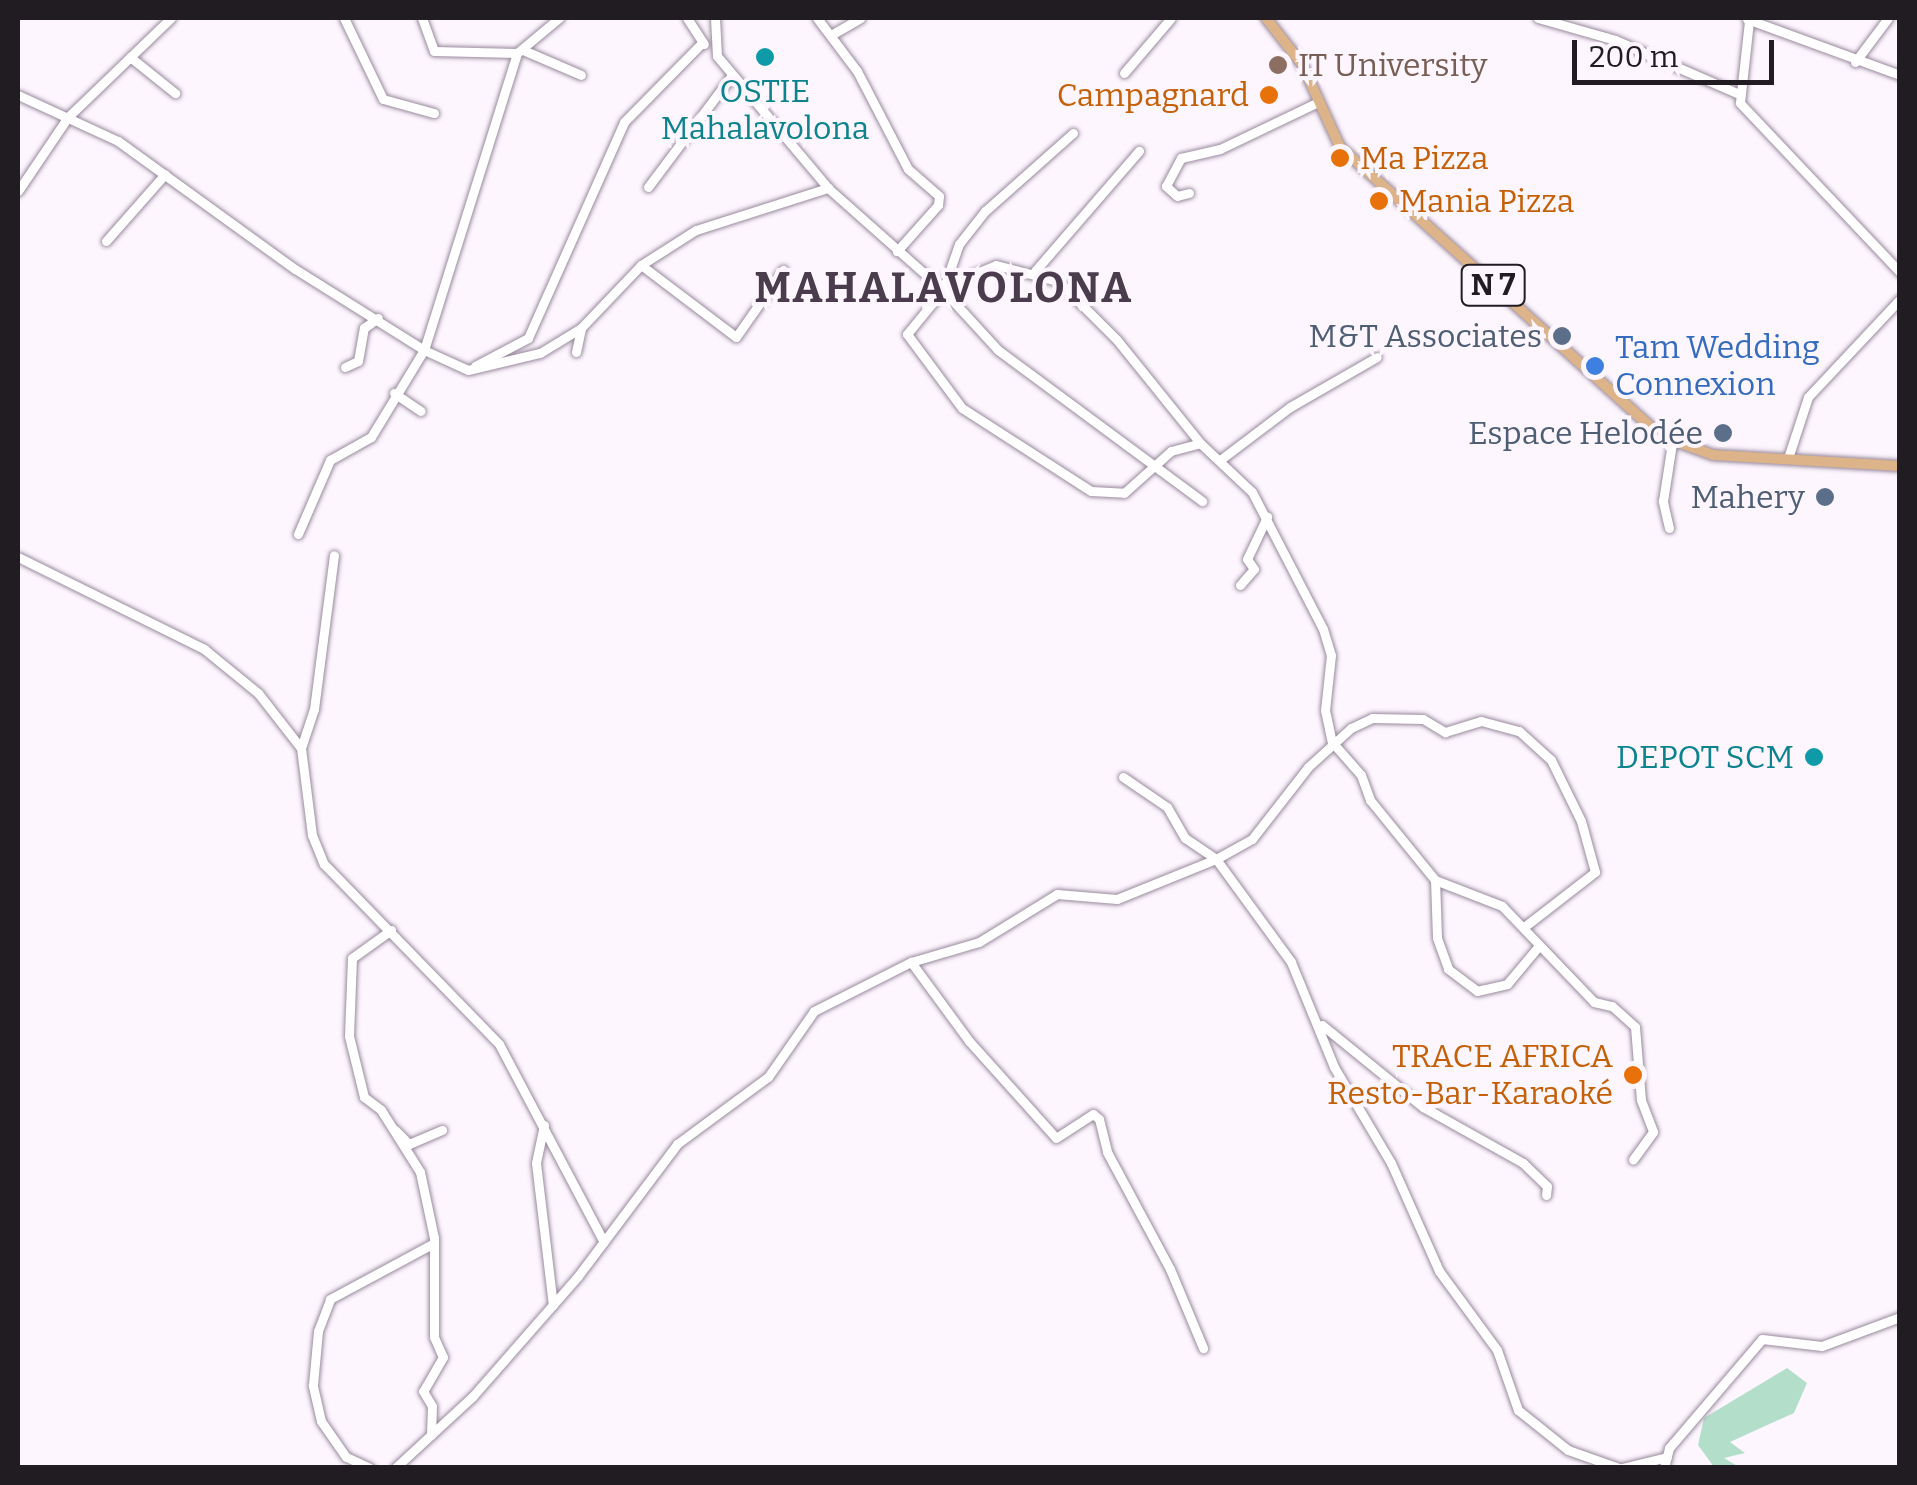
<!DOCTYPE html>
<html>
<head>
<meta charset="utf-8">
<style>
	body { margin:0 }
	#map { position:relative; width:1917px; height:1485px; overflow:hidden; background:#fdf6fe; font-family:Bitter,serif }
	div>[style] { position:absolute }
	.green>* { inset:0; background:#b3dfca }
	.roads { filter:drop-shadow(0 0 2px #998a9d) drop-shadow(0 0 2px #998a9d) }
	.minor>* { height:9px; margin:-4.5px; padding:0 4.5px; transform-origin:4.5px; border-radius:4.5px; background:#fff }
	.major>* { height:10px; margin:-5px; padding:0 5px; transform-origin:5px; border-radius:5px; background:#ddb489 }
	.dots>* { width:28px; height:28px; translate:-50% -50%; box-sizing:border-box; border:5px solid #fdf6fe; border-radius:50% }
	span { translate:-50% -50%; white-space:nowrap; text-align:center; line-height:1.15; -webkit-text-stroke:8px #fdf6fe; paint-order:stroke }
	.shield-label span { padding:2px 8px; background:#fdf6fe; border:2px solid; border-radius:8px; -webkit-text-stroke-width:0 }
	.shield-label { font-size:30px; color:#211b22; font-weight:700 }
	.education-label { font-size:32px; color:#785e54 }
	.left { translate:0 -50%; text-align:left }
	.culture-label { font-size:32px; color:#0d838f }
	.right { translate:-100% -50%; text-align:right }
	.food-label { font-size:32px; color:#c56008 }
	.service-label { font-size:32px; color:#4e5e75 }
	.shop-label { font-size:32px; color:#366cbe }
	.district-label { font-size:42px; color:#4a3c4d; font-weight:700; letter-spacing:2.5px }
	.frame { position:absolute; inset:0; border:20px solid #211b22; pointer-events:none }
	.scale { position:absolute; left:1572px; top:40px; width:202px; height:45px; box-sizing:border-box; border:5px solid #211b22; border-top:0; padding-left:12px; font-size:30px; line-height:35px; white-space:nowrap; color:#211b22; -webkit-text-stroke:8px #fdf6fe; paint-order:stroke }
</style>
</head>
<body>
<div id="map">
	<div class="green">
		<i style="clip-path:polygon(1787px 1368px,1807px 1383px,1794px 1413px,1730px 1442px,1745px 1453px,1724px 1458px,1739px 1467px,1714px 1467px,1698px 1445px,1704px 1418px)"></i>
	</div>
	<div class="roads">
		<div class="minor">
			<i style="left:344px;top:18px;width:90px;rotate:64.3deg"></i>
			<i style="left:383px;top:99px;width:53px;rotate:15.4deg"></i>
			<i style="left:422px;top:18px;width:35px;rotate:70deg"></i>
			<i style="left:434px;top:51px;width:83px;rotate:1.4deg"></i>
			<i style="left:687px;top:18px;width:31px;rotate:57deg"></i>
			<i style="left:715px;top:18px;width:38px;rotate:87deg"></i>
			<i style="left:717px;top:56px;width:172px;rotate:49.9deg"></i>
			<i style="left:828px;top:188px;width:154px;rotate:41.6deg"></i>
			<i style="left:943px;top:290px;width:81px;rotate:47.5deg"></i>
			<i style="left:998px;top:350px;width:254px;rotate:36.5deg"></i>
			<i style="left:817px;top:18px;width:66px;rotate:53deg"></i>
			<i style="left:857px;top:71px;width:110px;rotate:62.5deg"></i>
			<i style="left:908px;top:169px;width:41px;rotate:41.1deg"></i>
			<i style="left:939px;top:196px;width:9px;rotate:96deg"></i>
			<i style="left:938px;top:205px;width:62px;rotate:131.7deg"></i>
			<i style="left:1538px;top:18px;width:80px;rotate:15.9deg"></i>
			<i style="left:1615px;top:40px;width:135px;rotate:23.5deg"></i>
			<i style="left:1747px;top:19px;width:163px;rotate:20.1deg"></i>
			<i style="left:1749px;top:21px;width:82px;rotate:96.3deg"></i>
			<i style="left:1740px;top:103px;width:233px;rotate:46.6deg"></i>
			<i style="left:831px;top:35px;width:34px;rotate:-30deg"></i>
			<i style="left:523px;top:50px;width:63px;rotate:23.3deg"></i>
			<i style="left:130px;top:57px;width:58px;rotate:38.7deg"></i>
			<i style="left:1855px;top:62px;width:55px;rotate:-53.1deg"></i>
			<i style="left:1124px;top:73px;width:72px;rotate:-49.5deg"></i>
			<i style="left:18px;top:95px;width:110px;rotate:24.7deg"></i>
			<i style="left:118px;top:141px;width:218px;rotate:35.9deg"></i>
			<i style="left:295px;top:269px;width:152px;rotate:32.1deg"></i>
			<i style="left:424px;top:350px;width:48px;rotate:24.4deg"></i>
			<i style="left:468px;top:370px;width:74px;rotate:-13.3deg"></i>
			<i style="left:540px;top:353px;width:48px;rotate:-31.4deg"></i>
			<i style="left:581px;top:328px;width:87px;rotate:-46.4deg"></i>
			<i style="left:641px;top:265px;width:65px;rotate:-32.5deg"></i>
			<i style="left:696px;top:230px;width:139px;rotate:-17.7deg"></i>
			<i style="left:1073px;top:133px;width:118px;rotate:138.4deg"></i>
			<i style="left:985px;top:211px;width:42px;rotate:128.2deg"></i>
			<i style="left:959px;top:244px;width:49px;rotate:109.2deg"></i>
			<i style="left:943px;top:290px;width:57px;rotate:129.3deg"></i>
			<i style="left:907px;top:334px;width:92px;rotate:53.4deg"></i>
			<i style="left:962px;top:408px;width:153px;rotate:32.8deg"></i>
			<i style="left:1091px;top:491px;width:33px;rotate:3deg"></i>
			<i style="left:1124px;top:493px;width:63px;rotate:-41.8deg"></i>
			<i style="left:1171px;top:451px;width:30px;rotate:-15deg"></i>
			<i style="left:648px;top:187px;width:140px;rotate:-53.1deg"></i>
			<i style="left:18px;top:191px;width:89px;rotate:-56deg"></i>
			<i style="left:68px;top:117px;width:143px;rotate:-43.9deg"></i>
			<i style="left:1189px;top:193px;width:12px;rotate:166deg"></i>
			<i style="left:1177px;top:196px;width:15px;rotate:-138deg"></i>
			<i style="left:1166px;top:186px;width:32px;rotate:-62deg"></i>
			<i style="left:1181px;top:158px;width:40px;rotate:-13deg"></i>
			<i style="left:1220px;top:149px;width:106px;rotate:-25.6deg"></i>
			<i style="left:106px;top:241px;width:89px;rotate:-48.6deg"></i>
			<i style="left:641px;top:265px;width:119px;rotate:37.2deg"></i>
			<i style="left:736px;top:337px;width:82px;rotate:-55deg"></i>
			<i style="left:1035px;top:271px;width:159px;rotate:-49.1deg"></i>
			<i style="left:945px;top:286px;width:55px;rotate:-22.4deg"></i>
			<i style="left:996px;top:265px;width:64px;rotate:14.5deg"></i>
			<i style="left:1058px;top:281px;width:83px;rotate:45deg"></i>
			<i style="left:1117px;top:340px;width:132px;rotate:51.1deg"></i>
			<i style="left:1200px;top:443px;width:71px;rotate:43.3deg"></i>
			<i style="left:1252px;top:492px;width:154px;rotate:62.6deg"></i>
			<i style="left:1323px;top:629px;width:27px;rotate:73deg"></i>
			<i style="left:1331px;top:655px;width:55px;rotate:96.2deg"></i>
			<i style="left:1325px;top:710px;width:33px;rotate:78deg"></i>
			<i style="left:1332px;top:742px;width:44px;rotate:48.7deg"></i>
			<i style="left:1361px;top:775px;width:27px;rotate:70deg"></i>
			<i style="left:1370px;top:800px;width:103px;rotate:50.9deg"></i>
			<i style="left:1435px;top:880px;width:72px;rotate:21.2deg"></i>
			<i style="left:1502px;top:906px;width:133px;rotate:46.2deg"></i>
			<i style="left:1594px;top:1002px;width:18px;rotate:13deg"></i>
			<i style="left:1612px;top:1006px;width:31px;rotate:42deg"></i>
			<i style="left:1635px;top:1027px;width:73px;rotate:85.3deg"></i>
			<i style="left:1641px;top:1100px;width:34px;rotate:69deg"></i>
			<i style="left:1653px;top:1132px;width:34px;rotate:126deg"></i>
			<i style="left:576px;top:352px;width:25px;rotate:-78deg"></i>
			<i style="left:475px;top:366px;width:60px;rotate:-27.8deg"></i>
			<i style="left:528px;top:338px;width:236px;rotate:-66deg"></i>
			<i style="left:624px;top:122px;width:111px;rotate:-45.4deg"></i>
			<i style="left:345px;top:367px;width:14px;rotate:-25deg"></i>
			<i style="left:358px;top:361px;width:34px;rotate:-80deg"></i>
			<i style="left:364px;top:328px;width:17px;rotate:-36deg"></i>
			<i style="left:394px;top:393px;width:32px;rotate:34deg"></i>
			<i style="left:1788px;top:458px;width:64px;rotate:-71.8deg"></i>
			<i style="left:1808px;top:397px;width:134px;rotate:-46.8deg"></i>
			<i style="left:1220px;top:460px;width:88px;rotate:-37.1deg"></i>
			<i style="left:1290px;top:407px;width:100px;rotate:-29.9deg"></i>
			<i style="left:1669px;top:528px;width:28px;rotate:-103deg"></i>
			<i style="left:1663px;top:501px;width:59px;rotate:-81.2deg"></i>
			<i style="left:298px;top:534px;width:81px;rotate:-66.6deg"></i>
			<i style="left:330px;top:460px;width:47px;rotate:-29.3deg"></i>
			<i style="left:371px;top:437px;width:102px;rotate:-58.7deg"></i>
			<i style="left:424px;top:350px;width:311px;rotate:-72.6deg"></i>
			<i style="left:517px;top:53px;width:55px;rotate:-39.8deg"></i>
			<i style="left:18px;top:557px;width:208px;rotate:26.3deg"></i>
			<i style="left:204px;top:649px;width:70px;rotate:39.2deg"></i>
			<i style="left:258px;top:693px;width:70px;rotate:52deg"></i>
			<i style="left:301px;top:748px;width:88px;rotate:82.8deg"></i>
			<i style="left:312px;top:835px;width:31px;rotate:68deg"></i>
			<i style="left:324px;top:864px;width:251px;rotate:45.8deg"></i>
			<i style="left:499px;top:1044px;width:224px;rotate:62.1deg"></i>
			<i style="left:1240px;top:585px;width:21px;rotate:-49deg"></i>
			<i style="left:1254px;top:569px;width:12px;rotate:-125deg"></i>
			<i style="left:1247px;top:559px;width:47px;rotate:-64.5deg"></i>
			<i style="left:301px;top:748px;width:41px;rotate:-71.6deg"></i>
			<i style="left:314px;top:709px;width:155px;rotate:-82.6deg"></i>
			<i style="left:1123px;top:777px;width:53px;rotate:34.3deg"></i>
			<i style="left:1167px;top:807px;width:36px;rotate:60deg"></i>
			<i style="left:1185px;top:838px;width:37px;rotate:34deg"></i>
			<i style="left:1216px;top:859px;width:127px;rotate:53.9deg"></i>
			<i style="left:1291px;top:962px;width:113px;rotate:67.7deg"></i>
			<i style="left:1334px;top:1067px;width:112px;rotate:59.3deg"></i>
			<i style="left:1391px;top:1163px;width:118px;rotate:66deg"></i>
			<i style="left:1439px;top:1271px;width:98px;rotate:53.7deg"></i>
			<i style="left:1497px;top:1350px;width:64px;rotate:70.7deg"></i>
			<i style="left:1518px;top:1410px;width:64px;rotate:38.7deg"></i>
			<i style="left:1568px;top:1450px;width:54px;rotate:19.4deg"></i>
			<i style="left:1435px;top:880px;width:58px;rotate:88deg"></i>
			<i style="left:1437px;top:938px;width:33px;rotate:70deg"></i>
			<i style="left:1448px;top:969px;width:36px;rotate:37deg"></i>
			<i style="left:1477px;top:991px;width:31px;rotate:-13deg"></i>
			<i style="left:1507px;top:984px;width:48px;rotate:-50deg"></i>
			<i style="left:391px;top:930px;width:48px;rotate:144.3deg"></i>
			<i style="left:352px;top:958px;width:78px;rotate:92.2deg"></i>
			<i style="left:349px;top:1036px;width:63px;rotate:76.2deg"></i>
			<i style="left:364px;top:1097px;width:21px;rotate:37deg"></i>
			<i style="left:381px;top:1110px;width:73px;rotate:57.8deg"></i>
			<i style="left:420px;top:1172px;width:67px;rotate:78deg"></i>
			<i style="left:434px;top:1238px;width:99px;rotate:90deg"></i>
			<i style="left:434px;top:1337px;width:22px;rotate:66deg"></i>
			<i style="left:443px;top:1357px;width:39px;rotate:120deg"></i>
			<i style="left:423px;top:1391px;width:17px;rotate:59deg"></i>
			<i style="left:432px;top:1406px;width:29px;rotate:92deg"></i>
			<i style="left:911px;top:962px;width:98px;rotate:53.7deg"></i>
			<i style="left:969px;top:1041px;width:130px;rotate:48.1deg"></i>
			<i style="left:1056px;top:1138px;width:44px;rotate:-33deg"></i>
			<i style="left:1093px;top:1114px;width:8px;rotate:40deg"></i>
			<i style="left:1099px;top:1119px;width:34px;rotate:76deg"></i>
			<i style="left:1107px;top:1152px;width:133px;rotate:61.7deg"></i>
			<i style="left:1170px;top:1269px;width:86px;rotate:67.3deg"></i>
			<i style="left:1322px;top:1025px;width:130px;rotate:39.1deg"></i>
			<i style="left:1423px;top:1107px;width:115px;rotate:29.2deg"></i>
			<i style="left:1523px;top:1163px;width:33px;rotate:44deg"></i>
			<i style="left:1547px;top:1186px;width:9px;rotate:96deg"></i>
			<i style="left:544px;top:1125px;width:39px;rotate:102deg"></i>
			<i style="left:536px;top:1163px;width:143px;rotate:83.2deg"></i>
			<i style="left:395px;top:1130px;width:20px;rotate:45deg"></i>
			<i style="left:409px;top:1144px;width:36px;rotate:-23deg"></i>
			<i style="left:370px;top:1468px;width:26px;rotate:-155deg"></i>
			<i style="left:346px;top:1457px;width:44px;rotate:-124.8deg"></i>
			<i style="left:321px;top:1421px;width:37px;rotate:-103deg"></i>
			<i style="left:313px;top:1385px;width:54px;rotate:-84.7deg"></i>
			<i style="left:318px;top:1331px;width:34px;rotate:-69deg"></i>
			<i style="left:330px;top:1299px;width:118px;rotate:-28.3deg"></i>
			<i style="left:395px;top:1468px;width:106px;rotate:-42.7deg"></i>
			<i style="left:473px;top:1396px;width:159px;rotate:-48.8deg"></i>
			<i style="left:578px;top:1276px;width:165px;rotate:-53.1deg"></i>
			<i style="left:677px;top:1144px;width:113px;rotate:-36.4deg"></i>
			<i style="left:768px;top:1077px;width:80px;rotate:-55.1deg"></i>
			<i style="left:814px;top:1011px;width:109px;rotate:-26.8deg"></i>
			<i style="left:911px;top:962px;width:71px;rotate:-16.4deg"></i>
			<i style="left:979px;top:942px;width:92px;rotate:-31.6deg"></i>
			<i style="left:1057px;top:894px;width:60px;rotate:4.8deg"></i>
			<i style="left:1117px;top:899px;width:107px;rotate:-22deg"></i>
			<i style="left:1216px;top:859px;width:41px;rotate:-29.1deg"></i>
			<i style="left:1252px;top:839px;width:91px;rotate:-52.1deg"></i>
			<i style="left:1308px;top:767px;width:58px;rotate:-42.2deg"></i>
			<i style="left:1351px;top:728px;width:23px;rotate:-25deg"></i>
			<i style="left:1372px;top:718px;width:51px;rotate:1.1deg"></i>
			<i style="left:1423px;top:719px;width:26px;rotate:31deg"></i>
			<i style="left:1445px;top:732px;width:38px;rotate:-17deg"></i>
			<i style="left:1481px;top:721px;width:39px;rotate:15deg"></i>
			<i style="left:1519px;top:731px;width:43px;rotate:42.2deg"></i>
			<i style="left:1551px;top:760px;width:68px;rotate:63.8deg"></i>
			<i style="left:1581px;top:821px;width:53px;rotate:74.6deg"></i>
			<i style="left:1595px;top:872px;width:90px;rotate:142.2deg"></i>
			<i style="left:1622px;top:1468px;width:46px;rotate:-13.7deg"></i>
			<i style="left:1664px;top:1468px;width:21px;rotate:-76deg"></i>
			<i style="left:1669px;top:1448px;width:143px;rotate:-49.5deg"></i>
			<i style="left:1762px;top:1339px;width:60px;rotate:6.7deg"></i>
			<i style="left:1822px;top:1346px;width:83px;rotate:-20.4deg"></i>
		</div>
		<div class="major">
			<i style="left:1266px;top:18px;width:58px;rotate:52deg"></i>
			<i style="left:1302px;top:64px;width:91px;rotate:65.4deg"></i>
			<i style="left:1340px;top:147px;width:432px;rotate:42deg"></i>
			<i style="left:1661px;top:436px;width:55px;rotate:20.1deg"></i>
			<i style="left:1713px;top:455px;width:187px;rotate:3.4deg"></i>
		</div>
	</div>
	<div class="dots">
		<i style="left:765px;top:57px;background:#0f9aa8"></i>
		<i style="left:1278px;top:65px;background:#8d6e63"></i>
		<i style="left:1269px;top:95px;background:#e8710a"></i>
		<i style="left:1340px;top:158px;background:#e8710a"></i>
		<i style="left:1379px;top:201px;background:#e8710a"></i>
		<i style="left:1562px;top:336px;background:#5c6f8a"></i>
		<i style="left:1595px;top:366px;background:#3f7fe0"></i>
		<i style="left:1723px;top:433px;background:#5c6f8a"></i>
		<i style="left:1825px;top:497px;background:#5c6f8a"></i>
		<i style="left:1814px;top:757px;background:#0f9aa8"></i>
		<i style="left:1633px;top:1075px;background:#e8710a"></i>
	</div>
	<div class="shield-label">
		<span style="left:1493px;top:285px">N 7</span>
	</div>
	<div class="education-label">
		<span class="left" style="left:1298px;top:65px">IT University</span>
	</div>
	<div class="culture-label">
		<span style="left:765px;top:110px">OSTIE<br>Mahalavolona</span>
		<span class="right" style="left:1794px;top:757px">DEPOT SCM</span>
	</div>
	<div class="food-label">
		<span class="right" style="left:1249px;top:95px">Campagnard</span>
		<span class="left" style="left:1360px;top:158px">Ma Pizza</span>
		<span class="left" style="left:1399px;top:201px">Mania Pizza</span>
		<span class="right" style="left:1613px;top:1075px">TRACE AFRICA<br>Resto-Bar-Karaoké</span>
	</div>
	<div class="service-label">
		<span class="right" style="left:1542px;top:336px">M&amp;T Associates</span>
		<span class="right" style="left:1703px;top:433px">Espace Helodée</span>
		<span class="right" style="left:1805px;top:497px">Mahery</span>
	</div>
	<div class="shop-label">
		<span class="left" style="left:1615px;top:366px">Tam Wedding<br>Connexion</span>
	</div>
	<div class="district-label">
		<span style="left:944px;top:288px">MAHALAVOLONA</span>
	</div>
	<div class="frame"></div>
	<div class="scale">200 m</div>
</div>
</body>
</html>
